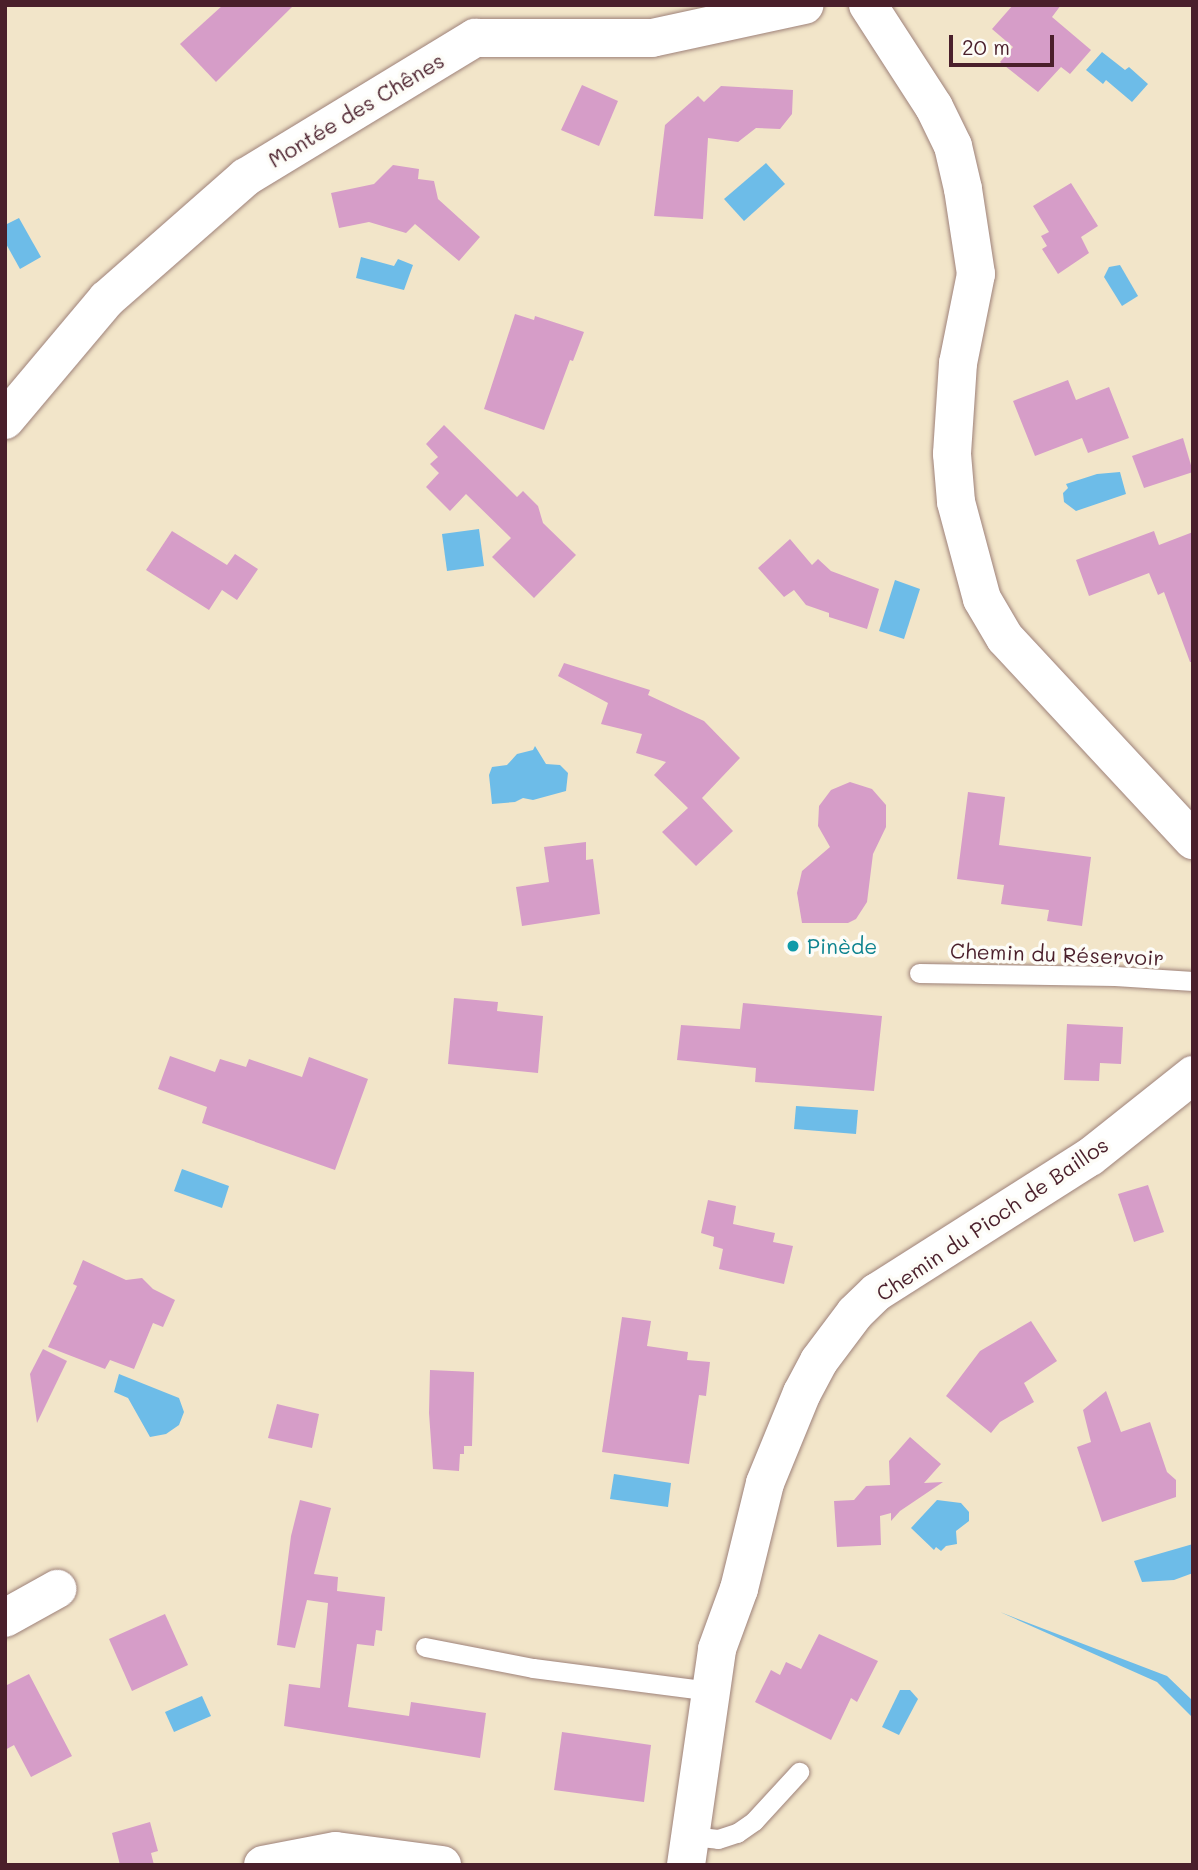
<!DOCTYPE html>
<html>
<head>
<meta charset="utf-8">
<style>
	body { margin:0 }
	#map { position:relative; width:1198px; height:1870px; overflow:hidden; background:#f2e5c9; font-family:Mali,sans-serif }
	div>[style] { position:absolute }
	.water>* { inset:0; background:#6dbce8 }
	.building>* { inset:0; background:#d69dc8 }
	.roads { filter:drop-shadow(0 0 2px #9e827a) drop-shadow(0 0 2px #9e827a) }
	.lane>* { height:19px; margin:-9.5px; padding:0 9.5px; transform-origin:9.5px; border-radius:9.5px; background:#fff }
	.street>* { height:38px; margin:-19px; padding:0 19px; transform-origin:19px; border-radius:19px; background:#fff }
	.dots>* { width:19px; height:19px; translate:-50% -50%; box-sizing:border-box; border:4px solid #fdfcf7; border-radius:50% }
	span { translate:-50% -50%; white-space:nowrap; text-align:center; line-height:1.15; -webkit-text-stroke:7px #fdfcf7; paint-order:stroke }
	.street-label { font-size:21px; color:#4a1f2b }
	.culture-label { font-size:21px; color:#0d838f }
	.left { translate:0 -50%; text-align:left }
	.frame { position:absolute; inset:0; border:7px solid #4a1f2b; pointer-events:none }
	.scale { position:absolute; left:949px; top:35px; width:105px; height:32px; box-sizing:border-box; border:4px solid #4a1f2b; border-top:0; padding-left:9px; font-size:21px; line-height:24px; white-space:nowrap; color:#4a1f2b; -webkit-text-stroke:5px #fdfcf7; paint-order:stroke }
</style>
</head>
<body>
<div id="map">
	<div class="water">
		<i style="clip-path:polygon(1102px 52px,1125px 70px,1129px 67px,1148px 84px,1132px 102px,1106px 80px,1103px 84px,1086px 70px)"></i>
		<i style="clip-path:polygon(766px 163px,785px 184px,744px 221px,724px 199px)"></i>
		<i style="clip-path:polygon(19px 218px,41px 257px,20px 269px,5px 242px,5px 225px)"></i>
		<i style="clip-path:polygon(361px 257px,394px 266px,398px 259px,413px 265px,404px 290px,356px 278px)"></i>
		<i style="clip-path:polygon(1120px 265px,1138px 296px,1122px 306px,1104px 277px,1109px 267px)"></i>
		<i style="clip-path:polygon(1120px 472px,1126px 494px,1076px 511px,1064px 502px,1063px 493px,1068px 488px,1066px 484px,1097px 474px)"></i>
		<i style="clip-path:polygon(479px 529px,484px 566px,447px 571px,442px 534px)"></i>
		<i style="clip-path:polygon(895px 580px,920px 589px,904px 639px,879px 631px)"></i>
		<i style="clip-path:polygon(535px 746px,546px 764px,560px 765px,568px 773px,566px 791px,533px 800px,523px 798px,515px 802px,492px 804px,489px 775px,492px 767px,507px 765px,517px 754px,533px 750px)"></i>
		<i style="clip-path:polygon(796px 1106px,858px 1110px,856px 1134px,794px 1129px)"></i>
		<i style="clip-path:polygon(182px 1169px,229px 1186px,222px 1208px,174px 1191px)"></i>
		<i style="clip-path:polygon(119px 1374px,179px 1398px,184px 1412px,179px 1425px,166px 1434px,150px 1437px,128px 1398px,114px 1392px)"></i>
		<i style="clip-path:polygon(614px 1474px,671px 1483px,668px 1507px,610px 1499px)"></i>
		<i style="clip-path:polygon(937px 1500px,961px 1503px,969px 1512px,969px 1521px,956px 1531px,957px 1544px,946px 1546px,941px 1551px,936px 1547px,934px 1550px,911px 1528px)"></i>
		<i style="clip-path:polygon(1193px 1544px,1193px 1573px,1174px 1580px,1142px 1582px,1134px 1561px)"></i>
		<i style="clip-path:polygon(1000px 1612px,1167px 1676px,1193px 1701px,1193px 1718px,1157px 1682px)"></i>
		<i style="clip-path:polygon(900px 1690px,910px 1690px,918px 1699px,899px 1735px,882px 1727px)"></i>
		<i style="clip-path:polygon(202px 1696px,211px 1716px,174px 1732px,165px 1712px)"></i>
	</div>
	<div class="building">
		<i style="clip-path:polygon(223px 5px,294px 5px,216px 82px,180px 44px)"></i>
		<i style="clip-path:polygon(1013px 5px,1061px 5px,1052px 17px,1091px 50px,1070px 74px,1061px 67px,1038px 92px,1000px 62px,1013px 47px,992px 29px)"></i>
		<i style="clip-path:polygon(582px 85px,618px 101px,599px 146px,561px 130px)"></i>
		<i style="clip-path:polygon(721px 86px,793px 90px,792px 114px,780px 129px,756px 128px,738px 142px,708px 138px,703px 219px,654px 216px,665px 125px,698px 96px,704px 102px)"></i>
		<i style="clip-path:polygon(393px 165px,419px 169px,418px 179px,434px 181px,438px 199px,480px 237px,459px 261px,415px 224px,406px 233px,369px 222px,339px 228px,331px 193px,374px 184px)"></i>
		<i style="clip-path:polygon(1071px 183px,1098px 226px,1081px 237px,1089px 253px,1058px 274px,1042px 249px,1047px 246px,1041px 236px,1049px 232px,1033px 206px)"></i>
		<i style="clip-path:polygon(515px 314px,534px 320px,535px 316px,584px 332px,573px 361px,570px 360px,544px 430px,484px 409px)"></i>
		<i style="clip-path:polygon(1068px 380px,1076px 400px,1109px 387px,1129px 438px,1088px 453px,1082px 438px,1035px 456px,1013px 401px)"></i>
		<i style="clip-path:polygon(444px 425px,517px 497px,523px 491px,538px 506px,543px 523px,576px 555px,534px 598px,492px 557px,511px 538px,466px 494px,450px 511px,426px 487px,439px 473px,430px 464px,438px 457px,426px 444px)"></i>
		<i style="clip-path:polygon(1183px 438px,1193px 472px,1144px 488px,1132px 456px)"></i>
		<i style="clip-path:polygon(172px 531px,227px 565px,235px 554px,258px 569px,237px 600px,222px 590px,209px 610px,146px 570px)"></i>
		<i style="clip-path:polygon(1154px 531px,1159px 545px,1193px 532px,1193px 662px,1190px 662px,1164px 592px,1158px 595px,1149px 573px,1089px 596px,1076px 560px)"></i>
		<i style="clip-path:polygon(790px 539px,812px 565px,818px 559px,831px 571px,879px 589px,867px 629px,829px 617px,829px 613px,806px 605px,794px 590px,784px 597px,758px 568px)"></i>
		<i style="clip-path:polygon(564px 663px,650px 690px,648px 695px,704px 721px,740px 758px,702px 798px,733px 831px,696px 866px,662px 832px,688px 808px,654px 775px,666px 762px,636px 753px,642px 734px,601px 724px,608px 703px,558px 676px)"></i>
		<i style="clip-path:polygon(850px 782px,872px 789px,886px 805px,886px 827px,873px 854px,867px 902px,856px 919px,848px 923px,802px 923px,797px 893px,802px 871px,830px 847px,818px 826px,819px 806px,831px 790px)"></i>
		<i style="clip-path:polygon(968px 792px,1005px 797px,999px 845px,1091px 857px,1082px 926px,1047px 921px,1049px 910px,1001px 904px,1004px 885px,957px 879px)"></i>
		<i style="clip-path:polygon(586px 842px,586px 860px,593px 859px,600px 914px,522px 926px,516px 887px,549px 882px,544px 847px)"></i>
		<i style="clip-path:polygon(454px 998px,498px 1002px,497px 1011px,543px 1016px,538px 1073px,448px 1064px)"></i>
		<i style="clip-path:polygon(743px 1003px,882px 1016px,874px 1091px,755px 1082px,756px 1068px,677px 1060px,681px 1025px,740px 1029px)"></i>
		<i style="clip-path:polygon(1067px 1024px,1123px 1027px,1121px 1064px,1100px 1063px,1099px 1081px,1064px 1080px)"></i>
		<i style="clip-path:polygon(170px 1056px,215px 1072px,220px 1059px,246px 1067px,249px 1059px,302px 1077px,309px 1057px,368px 1079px,335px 1170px,202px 1123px,207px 1107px,158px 1089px)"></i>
		<i style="clip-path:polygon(1148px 1185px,1164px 1232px,1134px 1242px,1118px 1194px)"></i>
		<i style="clip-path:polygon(708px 1200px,736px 1206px,733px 1224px,775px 1233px,773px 1242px,793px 1246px,784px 1284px,719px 1269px,723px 1249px,713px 1246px,714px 1237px,701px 1233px)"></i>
		<i style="clip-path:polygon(83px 1260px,126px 1280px,142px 1278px,153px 1289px,175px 1300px,163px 1327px,153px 1323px,134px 1369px,110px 1360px,105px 1369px,48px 1347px,77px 1286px,73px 1284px)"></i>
		<i style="clip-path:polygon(622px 1317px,651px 1321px,647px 1346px,688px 1352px,687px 1360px,710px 1362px,706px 1396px,699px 1395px,689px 1464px,602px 1452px)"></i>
		<i style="clip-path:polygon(1031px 1321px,1057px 1361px,1024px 1383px,1034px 1402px,1000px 1422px,991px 1433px,946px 1396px,980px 1351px)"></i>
		<i style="clip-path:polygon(43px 1349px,67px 1361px,37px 1423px,30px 1374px)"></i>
		<i style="clip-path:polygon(430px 1370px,474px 1372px,472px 1446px,464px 1446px,464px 1454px,460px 1454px,459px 1471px,433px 1469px,429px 1413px)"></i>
		<i style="clip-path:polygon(1106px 1391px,1121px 1432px,1150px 1422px,1167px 1472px,1176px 1480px,1176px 1497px,1102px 1522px,1077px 1447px,1091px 1442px,1083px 1410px)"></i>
		<i style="clip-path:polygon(277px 1404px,319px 1414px,312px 1448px,268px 1438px)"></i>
		<i style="clip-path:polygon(910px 1437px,941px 1464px,924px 1483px,943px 1482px,900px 1511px,891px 1521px,891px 1513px,880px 1516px,881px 1545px,837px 1547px,834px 1501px,854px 1500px,866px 1486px,890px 1485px,889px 1461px)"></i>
		<i style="clip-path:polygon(300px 1500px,331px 1508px,314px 1574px,338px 1577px,337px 1591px,385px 1597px,382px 1631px,376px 1630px,374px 1646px,357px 1644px,348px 1707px,409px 1716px,411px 1702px,486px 1713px,480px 1758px,284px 1726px,289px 1684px,320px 1688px,328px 1603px,307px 1600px,295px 1648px,277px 1645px,291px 1536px)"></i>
		<i style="clip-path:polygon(165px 1614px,188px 1665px,132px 1691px,109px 1639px)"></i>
		<i style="clip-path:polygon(819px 1634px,878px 1661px,857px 1702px,851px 1698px,831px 1740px,755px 1702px,771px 1670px,780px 1675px,786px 1662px,801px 1669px)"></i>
		<i style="clip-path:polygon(29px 1674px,72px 1756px,31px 1777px,14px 1745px,5px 1750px,5px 1686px)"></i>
		<i style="clip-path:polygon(562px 1732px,651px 1745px,644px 1802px,554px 1790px)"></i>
		<i style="clip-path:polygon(150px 1822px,158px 1851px,151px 1853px,154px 1865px,120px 1865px,112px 1833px)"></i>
	</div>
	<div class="roads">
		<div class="lane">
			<i style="left:919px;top:973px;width:196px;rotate:0.9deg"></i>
			<i style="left:1115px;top:976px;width:78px;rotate:3.7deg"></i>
			<i style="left:425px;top:1647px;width:110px;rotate:11deg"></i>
			<i style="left:533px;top:1668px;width:178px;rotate:7.4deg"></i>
			<i style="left:690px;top:1836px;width:28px;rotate:6deg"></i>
			<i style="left:718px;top:1839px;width:20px;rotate:-18deg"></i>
			<i style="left:737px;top:1833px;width:21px;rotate:-35deg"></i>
			<i style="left:754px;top:1821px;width:67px;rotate:-47.4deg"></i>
		</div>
		<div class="street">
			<i style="left:868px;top:5px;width:121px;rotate:57.1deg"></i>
			<i style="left:934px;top:107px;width:43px;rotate:64deg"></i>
			<i style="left:953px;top:146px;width:44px;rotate:76.9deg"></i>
			<i style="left:963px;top:189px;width:86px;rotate:81.3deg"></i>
			<i style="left:976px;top:274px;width:91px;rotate:101.4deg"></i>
			<i style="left:958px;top:363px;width:91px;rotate:93.8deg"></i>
			<i style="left:952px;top:454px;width:48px;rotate:85.2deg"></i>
			<i style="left:956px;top:502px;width:100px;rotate:75deg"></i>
			<i style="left:982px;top:599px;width:45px;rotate:59.5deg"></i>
			<i style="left:1005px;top:638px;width:276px;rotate:47.1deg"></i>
			<i style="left:5px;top:420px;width:158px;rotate:-49.9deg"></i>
			<i style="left:107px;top:299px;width:185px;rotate:-41.3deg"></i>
			<i style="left:246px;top:177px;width:268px;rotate:-31.3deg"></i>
			<i style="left:475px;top:38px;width:177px"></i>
			<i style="left:652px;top:38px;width:156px;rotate:-12.2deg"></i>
			<i style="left:5px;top:1618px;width:60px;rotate:-29.1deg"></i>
			<i style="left:263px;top:1865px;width:74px;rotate:-10.9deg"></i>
			<i style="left:336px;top:1851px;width:107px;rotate:7.5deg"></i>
			<i style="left:686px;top:1865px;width:218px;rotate:-81.8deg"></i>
			<i style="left:717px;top:1649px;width:64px;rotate:-69.9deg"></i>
			<i style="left:739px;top:1589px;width:109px;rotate:-76.2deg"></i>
			<i style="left:765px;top:1483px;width:97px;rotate:-67.7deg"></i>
			<i style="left:802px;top:1393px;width:36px;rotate:-62deg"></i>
			<i style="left:819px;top:1361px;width:60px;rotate:-53.1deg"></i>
			<i style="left:855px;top:1313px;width:30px;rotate:-44deg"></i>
			<i style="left:877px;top:1292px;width:252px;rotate:-32.4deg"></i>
			<i style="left:1090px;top:1157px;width:132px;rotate:-38.5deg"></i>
		</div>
	</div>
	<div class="dots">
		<i style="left:793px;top:946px;background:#0f9aa8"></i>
	</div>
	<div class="street-label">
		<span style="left:356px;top:110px;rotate:-31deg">Montée des Chênes</span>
		<span style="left:1057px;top:954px;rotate:2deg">Chemin du Réservoir</span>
		<span style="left:992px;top:1219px;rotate:-34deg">Chemin du Pioch de Baillos</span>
	</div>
	<div class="culture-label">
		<span class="left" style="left:807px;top:946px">Pinède</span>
	</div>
	<div class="frame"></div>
	<div class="scale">20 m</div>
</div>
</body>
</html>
